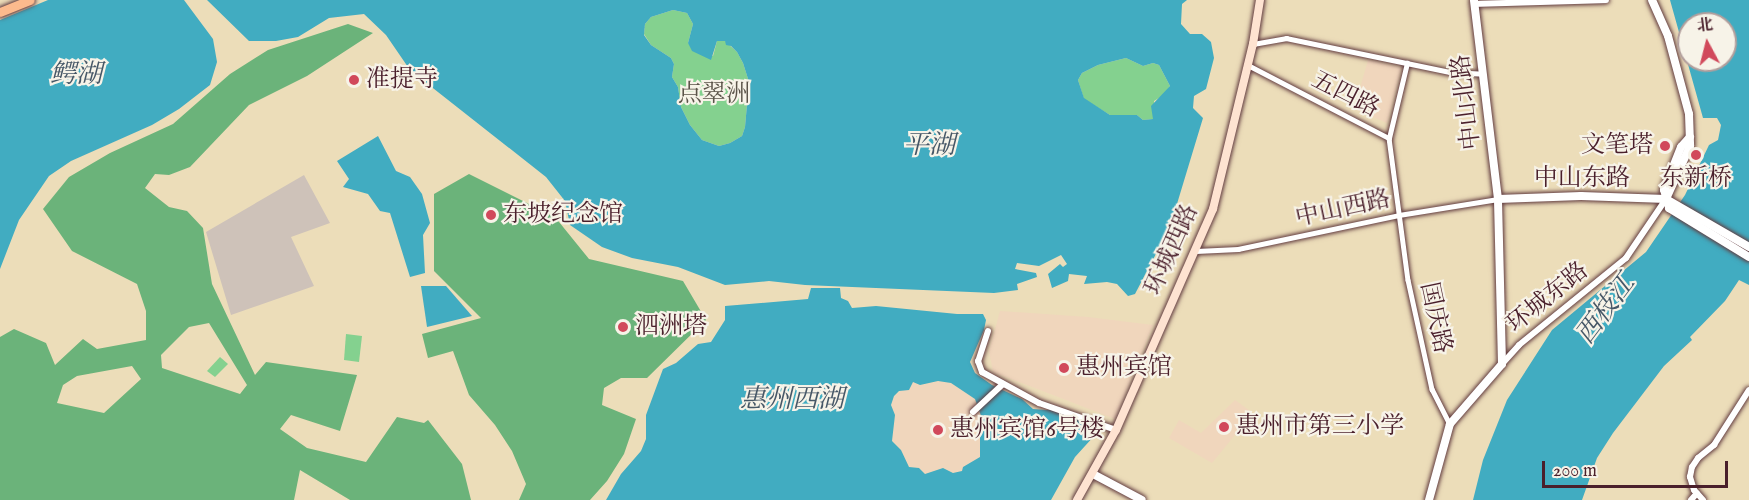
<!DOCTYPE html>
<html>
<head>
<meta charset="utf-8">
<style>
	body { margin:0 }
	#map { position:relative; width:1749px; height:500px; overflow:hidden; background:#ecddb9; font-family:"IM FELL English","Noto Serif SC",serif }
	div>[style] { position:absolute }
	.built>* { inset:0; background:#f0d6bc }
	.industrial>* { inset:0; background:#cec2b9 }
	.green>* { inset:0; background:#84d18f }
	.forest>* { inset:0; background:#6bb37a }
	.water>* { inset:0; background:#41acc1 }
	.roads { filter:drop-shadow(0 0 2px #623c40) drop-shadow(0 0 2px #623c40) }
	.pedestrian>* { height:4.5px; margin:-2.25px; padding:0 2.25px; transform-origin:2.25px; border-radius:2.25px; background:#fff }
	.minor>* { height:6px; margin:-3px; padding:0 3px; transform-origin:3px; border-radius:3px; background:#fff }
	.tertiary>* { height:8px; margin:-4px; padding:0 4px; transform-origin:4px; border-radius:4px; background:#fff }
	.secondary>* { height:8px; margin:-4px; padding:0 4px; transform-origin:4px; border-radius:4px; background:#fee3d1 }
	.primary>* { height:9px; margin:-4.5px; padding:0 4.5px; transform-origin:4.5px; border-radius:4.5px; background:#fcba8d }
	.dots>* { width:16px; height:16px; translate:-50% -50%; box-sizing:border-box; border:3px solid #f7f3e8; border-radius:50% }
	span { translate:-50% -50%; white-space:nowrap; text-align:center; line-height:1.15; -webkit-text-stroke:4.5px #f7f3e8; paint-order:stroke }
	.poi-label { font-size:24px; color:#4a1f2b }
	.left { translate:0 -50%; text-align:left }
	.right { translate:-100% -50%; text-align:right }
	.park-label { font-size:24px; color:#5b5449 }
	.street-label { font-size:24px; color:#4a1f2b }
	.water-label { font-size:26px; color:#465767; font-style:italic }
	.north { position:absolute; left:1677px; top:12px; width:60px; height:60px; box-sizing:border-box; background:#f7f3e8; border:2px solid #b29e9c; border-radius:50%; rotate:353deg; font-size:16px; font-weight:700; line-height:24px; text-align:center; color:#4a1f2b }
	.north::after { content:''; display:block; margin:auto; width:21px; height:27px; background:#d1495b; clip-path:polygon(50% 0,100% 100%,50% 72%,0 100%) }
	.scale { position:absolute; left:1542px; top:461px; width:186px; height:27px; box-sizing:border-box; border:3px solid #4a1f2b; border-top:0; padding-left:8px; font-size:18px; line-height:21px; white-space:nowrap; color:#4a1f2b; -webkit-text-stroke:4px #f7f3e8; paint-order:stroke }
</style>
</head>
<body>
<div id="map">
	<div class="built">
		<i style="clip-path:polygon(1368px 60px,1401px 68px,1387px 123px,1354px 109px)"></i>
		<i style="clip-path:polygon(1000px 311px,1088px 317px,1153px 325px,1115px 419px,993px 372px,989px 351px)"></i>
		<i style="clip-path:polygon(913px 381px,920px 385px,938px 381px,951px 383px,975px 399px,985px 427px,980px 437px,980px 457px,963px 471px,953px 473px,943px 468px,925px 474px,919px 468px,909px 467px,901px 450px,892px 441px,895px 415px,891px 405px,894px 396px)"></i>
		<i style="clip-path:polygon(1235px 400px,1253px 413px,1212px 463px,1169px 438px,1179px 420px,1201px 433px)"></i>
	</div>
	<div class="industrial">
		<i style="clip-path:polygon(304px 175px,330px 223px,291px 237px,314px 286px,231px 315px,206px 232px)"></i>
	</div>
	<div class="green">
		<i style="clip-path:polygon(673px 10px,687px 13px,693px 24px,688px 43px,713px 56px,717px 41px,725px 41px,737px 52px,743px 63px,749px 82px,745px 127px,742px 136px,730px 143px,719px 146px,702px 140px,690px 125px,681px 107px,678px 87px,672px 77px,674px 64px,671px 58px,651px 45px,644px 34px,645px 24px,651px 17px)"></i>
		<i style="clip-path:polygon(1126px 58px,1143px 66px,1153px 63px,1159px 65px,1170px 86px,1164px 95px,1154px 101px,1154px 119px,1143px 120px,1137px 115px,1110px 115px,1084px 99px,1078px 80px,1082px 73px,1098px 65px)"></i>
		<i style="clip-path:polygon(346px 334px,362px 336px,359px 362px,344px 360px)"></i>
		<i style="clip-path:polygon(220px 357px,228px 364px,215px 377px,207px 371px)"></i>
	</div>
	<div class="forest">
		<i style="clip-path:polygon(evenodd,348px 24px,373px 33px,307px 76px,249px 105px,190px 167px,169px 175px,155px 174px,145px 188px,169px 207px,187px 211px,203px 228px,212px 284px,255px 375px,266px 362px,357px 375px,340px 431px,291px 415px,280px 429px,307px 448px,366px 462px,397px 417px,424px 423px,428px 420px,462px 464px,471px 500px,350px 500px,300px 470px,294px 500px,0 500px,0 337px,14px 329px,46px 343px,55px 365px,83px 339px,97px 349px,146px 340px,146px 311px,137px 284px,72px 251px,43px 209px,69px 177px,110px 153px,173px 124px,230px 74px,268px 50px,348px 24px,209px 323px,247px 385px,240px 394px,162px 368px,161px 355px,189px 327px,209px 323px,348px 24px,132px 366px,141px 379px,104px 413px,57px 403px,63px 385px,77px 376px,132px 366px)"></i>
		<i style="clip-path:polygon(469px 174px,555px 217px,589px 259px,683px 281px,706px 320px,647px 378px,621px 378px,604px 388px,602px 405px,636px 419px,624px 454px,607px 481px,590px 500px,519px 500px,526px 484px,512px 451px,495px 425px,469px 395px,453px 351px,428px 358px,422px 334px,481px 318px,434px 271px,434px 194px)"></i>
	</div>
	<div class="water">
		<i style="clip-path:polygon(48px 0,184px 0,213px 39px,217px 62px,210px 85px,179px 109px,152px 125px,71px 161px,49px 176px,19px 220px,0 269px,0 20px)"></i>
		<i style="clip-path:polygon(evenodd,207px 0,1187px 0,1182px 4px,1181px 24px,1190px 34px,1202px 34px,1211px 42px,1214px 58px,1206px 89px,1194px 96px,1193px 108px,1203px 118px,1170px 227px,1135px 294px,1128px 296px,1117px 284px,1107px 282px,1084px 284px,1087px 276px,1069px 274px,1068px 281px,1052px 288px,1048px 274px,1060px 264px,1063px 267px,1067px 264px,1061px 255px,1039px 266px,1017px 263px,1015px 269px,1036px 273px,1037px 277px,1017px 284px,1018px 290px,994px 293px,805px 285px,769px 281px,725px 285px,678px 267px,632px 258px,602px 247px,570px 225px,565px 201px,546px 177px,410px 70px,386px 35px,364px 14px,329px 18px,298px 37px,276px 41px,249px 41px,207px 0,673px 10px,687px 13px,693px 24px,688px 43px,692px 51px,711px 60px,717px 41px,725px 41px,726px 45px,731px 46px,737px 52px,743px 63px,749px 82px,745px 127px,742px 136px,730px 143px,719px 146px,702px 140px,690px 125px,681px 107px,678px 87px,672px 77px,674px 64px,671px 58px,651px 45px,644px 35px,645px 24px,651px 17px,673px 10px,207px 0,1126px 58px,1143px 66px,1153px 63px,1159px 65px,1170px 86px,1151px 106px,1153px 119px,1143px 120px,1137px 115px,1110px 115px,1084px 98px,1078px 80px,1082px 73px,1098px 65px,1126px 58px)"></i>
		<i style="clip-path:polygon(evenodd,1670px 0,1749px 0,1749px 285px,1739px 280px,1725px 301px,1690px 337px,1692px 340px,1664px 366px,1613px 433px,1597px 458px,1582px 500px,1473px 500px,1483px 460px,1507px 400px,1552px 330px,1646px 252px,1685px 195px,1709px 145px,1718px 140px,1721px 125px,1717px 118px,1703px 118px,1670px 0,1689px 24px,1725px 24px,1725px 60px,1689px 60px,1689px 24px)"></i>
		<i style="clip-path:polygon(378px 136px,396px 171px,410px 177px,422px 194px,430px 223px,423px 235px,425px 273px,410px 277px,390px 213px,380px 211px,368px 194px,343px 187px,349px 179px,337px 161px)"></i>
		<i style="clip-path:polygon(421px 286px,446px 286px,472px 316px,427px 327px)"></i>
		<i style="clip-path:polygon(evenodd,811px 288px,840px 288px,841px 298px,848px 301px,852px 308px,876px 306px,957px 314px,983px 314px,986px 320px,984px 330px,970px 362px,975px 373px,992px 385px,1022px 399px,1033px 409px,1047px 410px,1053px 408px,1087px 423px,1095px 435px,1075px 457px,1051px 500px,606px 500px,621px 474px,641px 451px,646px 439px,646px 415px,663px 369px,676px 363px,698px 344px,711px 342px,725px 320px,725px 306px,808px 299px,811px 288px,938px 381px,951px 383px,975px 399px,985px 427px,980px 437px,980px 457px,963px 467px,962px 471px,953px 473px,943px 468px,925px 474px,919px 468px,909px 467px,901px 450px,892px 441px,895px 415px,891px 405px,894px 396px,899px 391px,909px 390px,913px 382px,920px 385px,938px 381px)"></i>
	</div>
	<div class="roads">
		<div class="pedestrian">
			<i style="left:1253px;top:44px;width:34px;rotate:-10deg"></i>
			<i style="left:1286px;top:38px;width:167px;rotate:11.7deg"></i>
			<i style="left:1450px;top:72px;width:33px;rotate:3deg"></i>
			<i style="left:1248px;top:65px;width:159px;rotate:27.4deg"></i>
			<i style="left:1389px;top:138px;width:143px;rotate:82.4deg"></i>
			<i style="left:1408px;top:280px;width:112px;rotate:77.6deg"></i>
			<i style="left:1432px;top:389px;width:39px;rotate:63deg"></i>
			<i style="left:1389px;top:138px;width:77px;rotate:-76.5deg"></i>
			<i style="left:1196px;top:251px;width:42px;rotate:-2.7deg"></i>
			<i style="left:1238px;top:249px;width:165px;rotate:-11.9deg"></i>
			<i style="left:1399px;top:215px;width:100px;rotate:-9.2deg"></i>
		</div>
		<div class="minor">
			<i style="left:1475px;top:4px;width:131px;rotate:-1.7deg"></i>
			<i style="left:988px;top:331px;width:32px;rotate:108deg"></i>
			<i style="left:978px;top:361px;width:12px;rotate:70deg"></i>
			<i style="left:982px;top:372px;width:65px;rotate:28.5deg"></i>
			<i style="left:1039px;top:403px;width:82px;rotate:19.3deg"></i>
			<i style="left:1502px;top:364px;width:25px;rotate:-48deg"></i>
			<i style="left:1519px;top:345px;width:138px;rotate:-39.1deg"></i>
			<i style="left:1626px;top:258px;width:71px;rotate:-55.9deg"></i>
			<i style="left:973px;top:412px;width:41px;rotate:-43deg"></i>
			<i style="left:1691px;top:500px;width:9px;rotate:-49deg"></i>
			<i style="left:1703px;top:500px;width:13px;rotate:-132deg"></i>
			<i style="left:1694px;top:490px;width:14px;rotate:-107deg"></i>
			<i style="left:1690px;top:477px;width:10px;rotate:-79deg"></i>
			<i style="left:1692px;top:467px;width:11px;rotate:-56deg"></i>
			<i style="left:1698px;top:458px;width:21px;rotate:-39deg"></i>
			<i style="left:1714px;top:445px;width:65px;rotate:-57.5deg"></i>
		</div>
		<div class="tertiary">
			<i style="left:1652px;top:0;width:39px;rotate:66deg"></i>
			<i style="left:1668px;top:36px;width:81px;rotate:74.9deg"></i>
			<i style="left:1689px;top:114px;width:32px;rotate:88deg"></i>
			<i style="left:1690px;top:146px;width:58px;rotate:114.4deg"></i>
			<i style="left:1690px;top:137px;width:13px;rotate:132deg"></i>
			<i style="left:1681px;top:147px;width:46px;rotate:111.6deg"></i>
			<i style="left:1664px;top:190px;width:19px;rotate:74deg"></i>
			<i style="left:1669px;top:208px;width:94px;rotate:31.5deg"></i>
			<i style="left:1498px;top:199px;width:83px;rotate:-2.1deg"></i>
			<i style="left:1581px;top:196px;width:85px;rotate:2deg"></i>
			<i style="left:1666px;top:199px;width:96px;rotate:30deg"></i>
			<i style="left:1093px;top:474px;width:55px;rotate:28deg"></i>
			<i style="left:1429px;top:500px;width:79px;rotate:-74.6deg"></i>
			<i style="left:1450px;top:424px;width:79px;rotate:-49.1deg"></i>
			<i style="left:1502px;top:364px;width:165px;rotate:-91.4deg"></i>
			<i style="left:1498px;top:199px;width:200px;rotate:-96.9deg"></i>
		</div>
		<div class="secondary">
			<i style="left:1077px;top:500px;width:80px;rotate:-60.9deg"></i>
			<i style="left:1116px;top:430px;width:241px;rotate:-66.3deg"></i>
			<i style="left:1213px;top:209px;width:170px;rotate:-76.4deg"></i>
			<i style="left:1253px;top:44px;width:45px;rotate:-81deg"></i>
		</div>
		<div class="primary">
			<i style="left:0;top:12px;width:32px;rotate:-22deg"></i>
		</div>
	</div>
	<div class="dots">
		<i style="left:354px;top:80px;background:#d1495b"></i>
		<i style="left:1665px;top:146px;background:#d1495b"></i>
		<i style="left:1696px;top:155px;background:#d1495b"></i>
		<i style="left:491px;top:215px;background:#d1495b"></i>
		<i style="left:623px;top:327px;background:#d1495b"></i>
		<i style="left:1064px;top:368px;background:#d1495b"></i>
		<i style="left:1224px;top:427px;background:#d1495b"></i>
		<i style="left:938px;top:430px;background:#d1495b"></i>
	</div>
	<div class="poi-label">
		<span class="left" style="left:366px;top:80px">准提寺</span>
		<span class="right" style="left:1653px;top:146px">文笔塔</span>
		<span style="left:1696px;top:179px">东新桥</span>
		<span class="left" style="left:503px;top:215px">东坡纪念馆</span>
		<span class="left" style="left:635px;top:327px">泗洲塔</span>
		<span class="left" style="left:1076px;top:368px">惠州宾馆</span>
		<span class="left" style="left:1236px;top:427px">惠州市第三小学</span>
		<span class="left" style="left:950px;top:430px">惠州宾馆6号楼</span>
	</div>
	<div class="park-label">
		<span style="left:714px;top:95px">点翠洲</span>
	</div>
	<div class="street-label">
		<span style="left:1345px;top:95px;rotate:27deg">五四路</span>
		<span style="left:1467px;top:102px;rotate:-97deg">中山北路</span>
		<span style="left:1582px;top:179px">中山东路</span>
		<span style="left:1343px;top:209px;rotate:-12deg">中山西路</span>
		<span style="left:1172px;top:250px;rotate:-66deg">环城西路</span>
		<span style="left:1548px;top:298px;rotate:-39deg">环城东路</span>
		<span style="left:1435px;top:318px;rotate:78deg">国庆路</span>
	</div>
	<div class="water-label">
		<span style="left:76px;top:75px">鳄湖</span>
		<span style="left:929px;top:146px">平湖</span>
		<span style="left:1606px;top:310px;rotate:-53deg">西枝江</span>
		<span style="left:792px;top:400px">惠州西湖</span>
	</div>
	<div class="north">北</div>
	<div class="scale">200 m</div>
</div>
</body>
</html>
